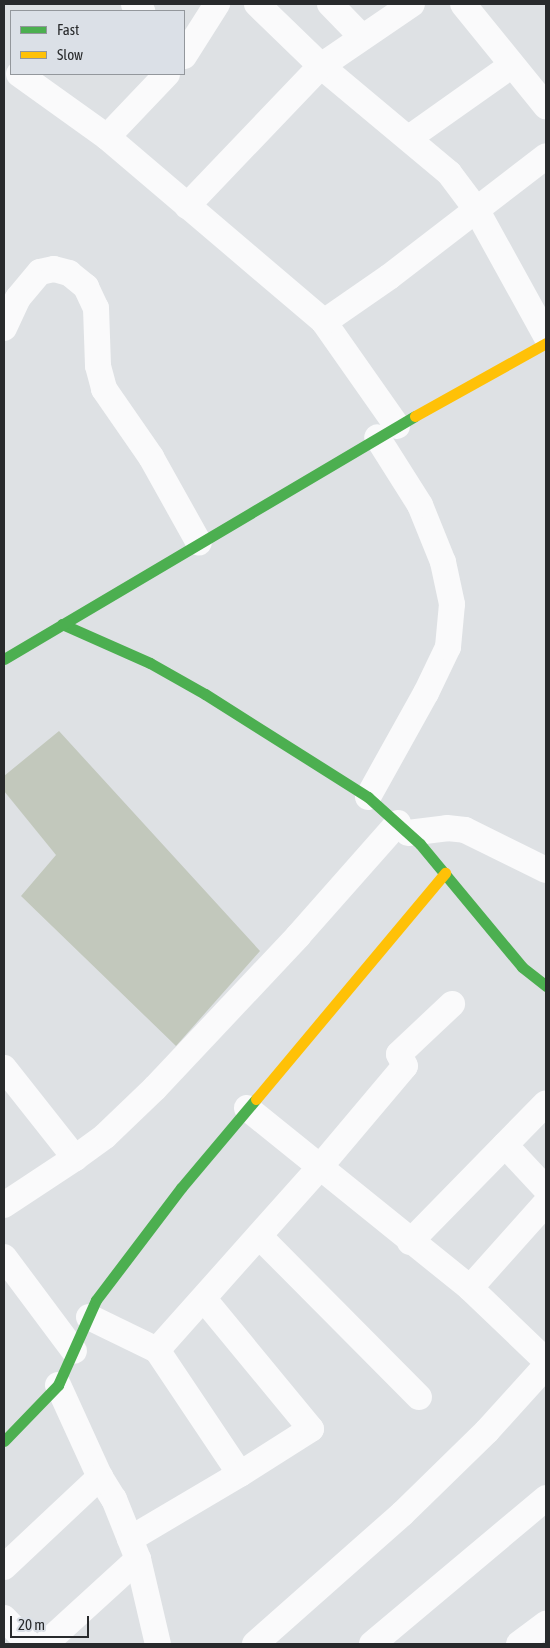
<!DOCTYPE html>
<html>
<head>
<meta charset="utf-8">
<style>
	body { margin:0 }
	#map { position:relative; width:550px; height:1648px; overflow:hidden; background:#dee1e4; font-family:"Asap Condensed",sans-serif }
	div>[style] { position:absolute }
	.green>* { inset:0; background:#c2c8bc }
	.street>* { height:26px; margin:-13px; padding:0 13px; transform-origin:13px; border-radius:13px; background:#fafafb }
	.fast>* { height:11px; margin:-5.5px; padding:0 5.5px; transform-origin:5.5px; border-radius:5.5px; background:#4caf50 }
	.slow>* { height:11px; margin:-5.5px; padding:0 5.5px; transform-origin:5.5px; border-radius:5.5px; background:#ffc107 }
	span { translate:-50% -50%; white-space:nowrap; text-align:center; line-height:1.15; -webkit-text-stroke:5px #dbe0e7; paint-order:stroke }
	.frame { position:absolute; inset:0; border:5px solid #282a2c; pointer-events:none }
	.legend { position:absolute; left:10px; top:10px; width:175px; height:65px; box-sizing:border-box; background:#dbe0e7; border:1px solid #93979c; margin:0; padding:6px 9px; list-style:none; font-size:15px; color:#282a2c }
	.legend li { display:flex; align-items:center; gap:10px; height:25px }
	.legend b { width:25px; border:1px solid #93979c }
	.scale { position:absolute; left:10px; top:1616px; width:79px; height:22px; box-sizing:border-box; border:2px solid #282a2c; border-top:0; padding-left:6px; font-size:15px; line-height:18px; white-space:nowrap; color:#282a2c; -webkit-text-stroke:4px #dbe0e7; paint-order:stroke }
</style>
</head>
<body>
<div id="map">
	<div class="green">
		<i style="clip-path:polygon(59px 731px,260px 951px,176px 1046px,21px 896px,56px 855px,4px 791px,4px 776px)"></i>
	</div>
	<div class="street">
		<i style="left:134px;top:4px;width:11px;rotate:41deg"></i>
		<i style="left:257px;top:4px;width:89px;rotate:44.1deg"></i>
		<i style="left:321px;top:66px;width:167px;rotate:39.9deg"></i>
		<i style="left:449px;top:173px;width:45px;rotate:53.1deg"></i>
		<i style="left:476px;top:209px;width:145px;rotate:61.1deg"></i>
		<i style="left:330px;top:4px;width:45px;rotate:45.9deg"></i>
		<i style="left:463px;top:4px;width:132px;rotate:50.9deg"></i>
		<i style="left:184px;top:56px;width:62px;rotate:-57.6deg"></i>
		<i style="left:19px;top:74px;width:108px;rotate:35.6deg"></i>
		<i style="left:107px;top:137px;width:285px;rotate:40.4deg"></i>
		<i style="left:324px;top:322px;width:127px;rotate:54.9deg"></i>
		<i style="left:107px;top:137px;width:87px;rotate:-46.4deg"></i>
		<i style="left:409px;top:138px;width:126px;rotate:-35.3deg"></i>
		<i style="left:187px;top:206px;width:194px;rotate:-46.3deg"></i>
		<i style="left:321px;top:66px;width:110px;rotate:-34.3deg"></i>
		<i style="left:324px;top:322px;width:79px;rotate:-34.7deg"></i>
		<i style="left:389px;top:277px;width:198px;rotate:-37.6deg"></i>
		<i style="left:4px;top:328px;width:33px;rotate:-65deg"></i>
		<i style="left:18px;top:298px;width:34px;rotate:-50deg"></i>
		<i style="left:40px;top:272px;width:14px;rotate:-12deg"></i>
		<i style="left:54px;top:269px;width:16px;rotate:15deg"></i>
		<i style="left:69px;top:273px;width:22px;rotate:39deg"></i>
		<i style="left:86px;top:287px;width:23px;rotate:65deg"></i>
		<i style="left:96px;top:308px;width:58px;rotate:88deg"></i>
		<i style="left:98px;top:366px;width:24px;rotate:75deg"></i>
		<i style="left:104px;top:389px;width:83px;rotate:55.3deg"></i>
		<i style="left:151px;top:457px;width:98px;rotate:60.8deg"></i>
		<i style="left:368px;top:797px;width:119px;rotate:-60.9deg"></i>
		<i style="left:426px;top:693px;width:51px;rotate:-64.4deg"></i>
		<i style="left:448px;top:647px;width:43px;rotate:-84.7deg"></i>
		<i style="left:452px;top:604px;width:43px;rotate:-102.1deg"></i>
		<i style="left:443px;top:562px;width:61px;rotate:-112deg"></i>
		<i style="left:420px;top:505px;width:80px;rotate:-122.3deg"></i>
		<i style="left:408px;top:833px;width:39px;rotate:-7deg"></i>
		<i style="left:447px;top:828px;width:18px;rotate:6deg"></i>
		<i style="left:465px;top:830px;width:90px;rotate:26.3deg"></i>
		<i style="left:4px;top:1068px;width:115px;rotate:51.7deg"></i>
		<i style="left:75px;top:1158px;width:37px;rotate:-36deg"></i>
		<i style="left:105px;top:1136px;width:69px;rotate:-43.8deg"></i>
		<i style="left:155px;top:1088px;width:209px;rotate:-46.7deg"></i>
		<i style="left:298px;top:936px;width:151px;rotate:-48.5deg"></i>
		<i style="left:247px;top:1108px;width:287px;rotate:38.9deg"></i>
		<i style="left:470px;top:1288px;width:105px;rotate:43.8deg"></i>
		<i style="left:505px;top:1145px;width:60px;rotate:47deg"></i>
		<i style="left:4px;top:1205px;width:85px;rotate:-33.5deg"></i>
		<i style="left:259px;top:1236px;width:227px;rotate:45.2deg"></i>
		<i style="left:410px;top:1242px;width:194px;rotate:-45.6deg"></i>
		<i style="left:4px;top:1257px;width:117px;rotate:53.3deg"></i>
		<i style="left:470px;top:1288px;width:114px;rotate:-48.2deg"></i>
		<i style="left:89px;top:1317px;width:76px;rotate:25.9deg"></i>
		<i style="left:157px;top:1350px;width:244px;rotate:-48.3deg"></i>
		<i style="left:319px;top:1168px;width:133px;rotate:-49.9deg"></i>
		<i style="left:405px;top:1066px;width:13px;rotate:-117deg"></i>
		<i style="left:399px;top:1054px;width:73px;rotate:-43.3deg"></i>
		<i style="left:157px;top:1350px;width:149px;rotate:56.2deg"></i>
		<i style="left:240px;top:1474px;width:84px;rotate:-32.4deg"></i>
		<i style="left:311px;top:1429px;width:168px;rotate:-129.5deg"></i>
		<i style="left:58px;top:1385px;width:101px;rotate:65.5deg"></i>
		<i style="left:100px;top:1477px;width:26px;rotate:58deg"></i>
		<i style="left:114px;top:1499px;width:65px;rotate:68.2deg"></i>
		<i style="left:138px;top:1559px;width:87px;rotate:76.8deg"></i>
		<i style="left:130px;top:1539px;width:128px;rotate:-30.6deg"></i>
		<i style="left:4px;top:1567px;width:132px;rotate:-43.2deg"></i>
		<i style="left:4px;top:1618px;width:36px;rotate:46deg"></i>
		<i style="left:45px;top:1644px;width:126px;rotate:-42.4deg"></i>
		<i style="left:255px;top:1644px;width:196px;rotate:-41.5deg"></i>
		<i style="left:402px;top:1514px;width:119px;rotate:-44.3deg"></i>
		<i style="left:487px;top:1431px;width:88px;rotate:-47.8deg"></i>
		<i style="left:372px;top:1644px;width:227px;rotate:-40deg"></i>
		<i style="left:519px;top:1644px;width:34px;rotate:-37deg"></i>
	</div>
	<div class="fast">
		<i style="left:62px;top:624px;width:96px;rotate:23.9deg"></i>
		<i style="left:150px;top:663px;width:63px;rotate:29.4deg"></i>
		<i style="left:205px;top:694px;width:193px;rotate:32.3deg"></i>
		<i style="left:368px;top:797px;width:70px;rotate:42.1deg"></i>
		<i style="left:420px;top:844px;width:160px;rotate:50.3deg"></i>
		<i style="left:522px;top:967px;width:31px;rotate:38deg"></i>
		<i style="left:4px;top:659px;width:477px;rotate:-30.6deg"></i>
		<i style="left:4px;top:1441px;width:78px;rotate:-46deg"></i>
		<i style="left:58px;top:1385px;width:93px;rotate:-65.9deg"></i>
		<i style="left:96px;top:1300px;width:141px;rotate:-52.8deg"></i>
		<i style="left:181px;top:1188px;width:116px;rotate:-49.9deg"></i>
	</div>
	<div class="slow">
		<i style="left:415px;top:416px;width:150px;rotate:-29.1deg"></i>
		<i style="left:256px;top:1099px;width:295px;rotate:-50.1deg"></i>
	</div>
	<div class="frame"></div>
	<ul class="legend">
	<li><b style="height:6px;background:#4caf50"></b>Fast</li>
	<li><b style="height:6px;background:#ffc107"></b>Slow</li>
	</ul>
	<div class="scale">20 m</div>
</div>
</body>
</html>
